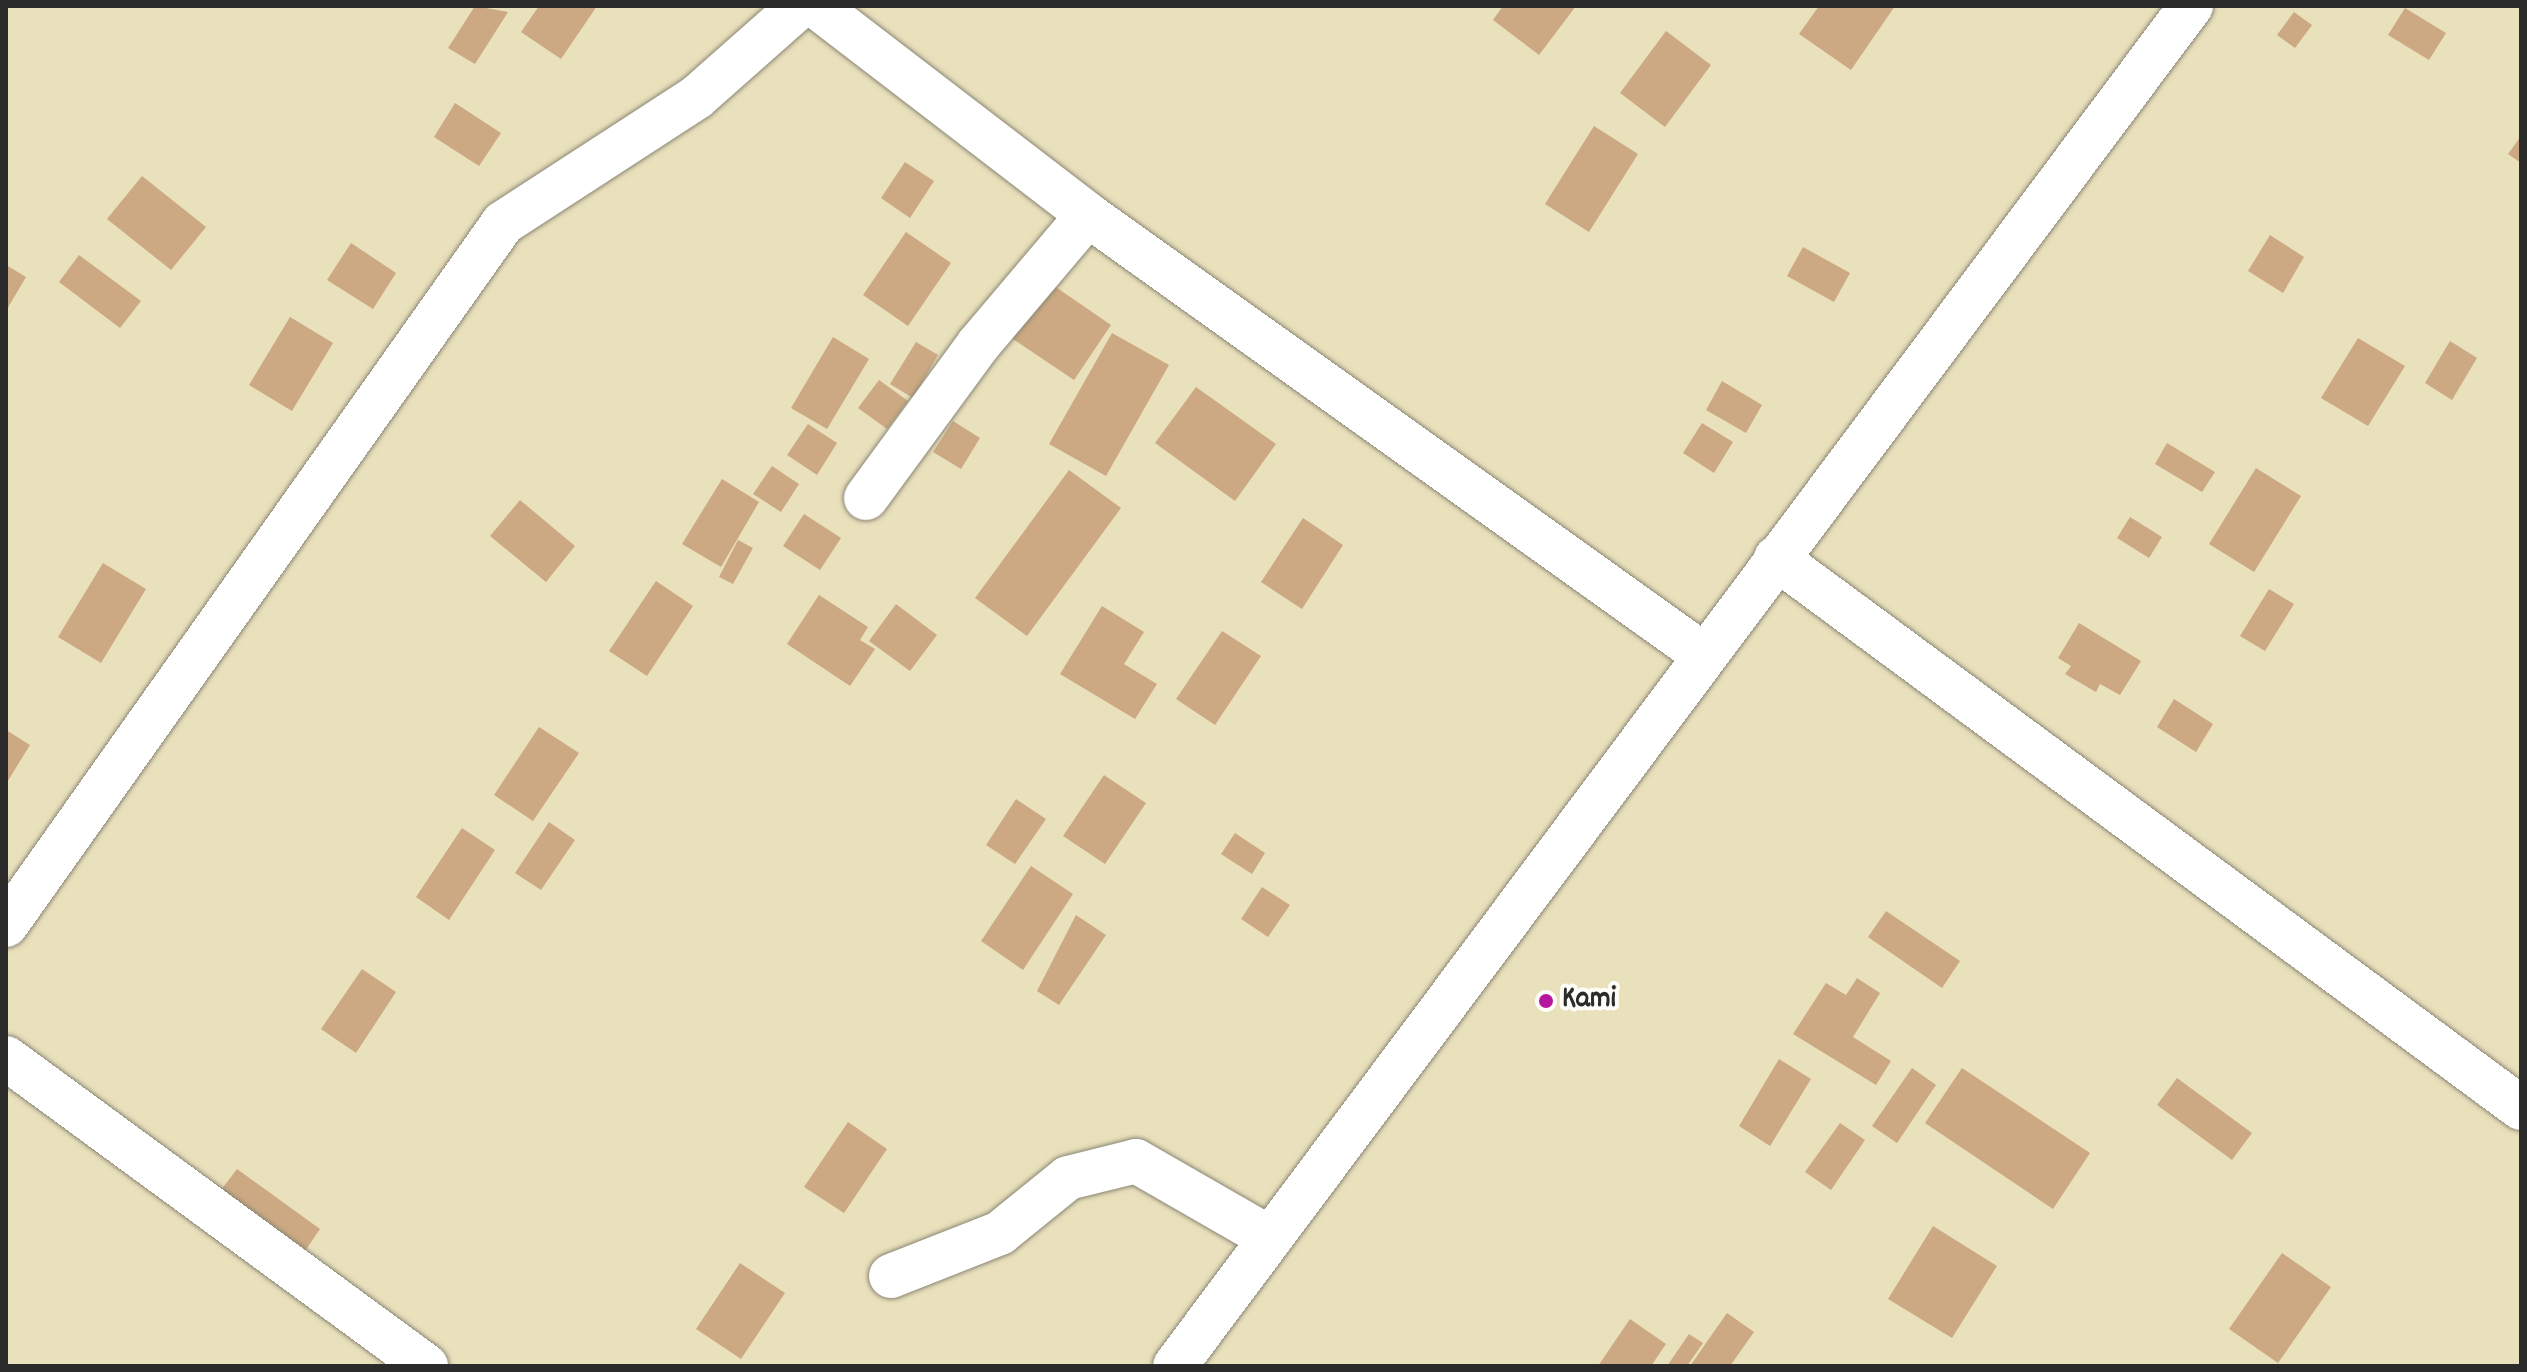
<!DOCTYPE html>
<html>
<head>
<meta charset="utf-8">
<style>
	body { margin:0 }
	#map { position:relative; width:2527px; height:1372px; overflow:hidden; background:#e9e0bc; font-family:Dekko,sans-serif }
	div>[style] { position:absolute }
	.building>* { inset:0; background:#cca983 }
	.roads { filter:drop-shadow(0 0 2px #8a8674) drop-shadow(0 0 2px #8a8674) }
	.minor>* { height:44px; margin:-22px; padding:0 22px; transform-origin:22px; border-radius:22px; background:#fff }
	.dots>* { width:22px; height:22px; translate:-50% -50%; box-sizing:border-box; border:4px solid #fdfcf7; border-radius:50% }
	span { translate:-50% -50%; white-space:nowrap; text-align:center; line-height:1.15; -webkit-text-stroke:8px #fdfcf7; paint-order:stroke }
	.poi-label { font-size:30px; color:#2b2b2b; font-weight:700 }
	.left { translate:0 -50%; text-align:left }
	.frame { position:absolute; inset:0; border:8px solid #2b2b2b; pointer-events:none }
</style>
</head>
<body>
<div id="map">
	<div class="building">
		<i style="clip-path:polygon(475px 6px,508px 12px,475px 64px,448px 48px)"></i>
		<i style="clip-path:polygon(539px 6px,597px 6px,561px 59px,521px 32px)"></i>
		<i style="clip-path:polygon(1503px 6px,1576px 6px,1539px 55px,1493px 20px)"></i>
		<i style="clip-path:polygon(1819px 6px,1895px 6px,1851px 70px,1799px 34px)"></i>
		<i style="clip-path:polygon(2405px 8px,2446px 33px,2429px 60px,2388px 35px)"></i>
		<i style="clip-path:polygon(2294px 12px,2312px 25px,2295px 48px,2277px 35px)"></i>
		<i style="clip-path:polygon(1666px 31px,1711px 65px,1665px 127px,1620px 93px)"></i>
		<i style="clip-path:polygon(455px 103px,501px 133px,479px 166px,434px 137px)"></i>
		<i style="clip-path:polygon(1594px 126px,1638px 154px,1589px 232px,1545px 204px)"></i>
		<i style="clip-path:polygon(2521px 136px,2521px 163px,2508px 154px)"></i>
		<i style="clip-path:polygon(905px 162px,934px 181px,910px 218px,881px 198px)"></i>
		<i style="clip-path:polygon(142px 176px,206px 227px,171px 270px,107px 219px)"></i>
		<i style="clip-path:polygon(906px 232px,951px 263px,908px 326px,863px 295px)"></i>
		<i style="clip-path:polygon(2270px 235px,2304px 257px,2283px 293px,2248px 271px)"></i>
		<i style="clip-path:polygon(351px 243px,396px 273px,373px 309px,327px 280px)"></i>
		<i style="clip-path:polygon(1803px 247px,1850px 273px,1834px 302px,1787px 276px)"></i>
		<i style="clip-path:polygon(79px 255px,141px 301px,120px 328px,59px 282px)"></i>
		<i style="clip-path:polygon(6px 265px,26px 277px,6px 311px)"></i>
		<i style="clip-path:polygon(1047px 281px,1111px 325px,1074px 380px,1010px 337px)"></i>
		<i style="clip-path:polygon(290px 317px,333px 343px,292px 411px,249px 385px)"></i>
		<i style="clip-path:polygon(1112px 333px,1169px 365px,1106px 476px,1049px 444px)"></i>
		<i style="clip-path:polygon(833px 337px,869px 359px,827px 429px,791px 408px)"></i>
		<i style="clip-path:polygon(2358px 338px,2405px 366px,2368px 426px,2321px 398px)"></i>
		<i style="clip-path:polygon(2450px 341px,2477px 358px,2452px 400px,2425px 383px)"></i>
		<i style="clip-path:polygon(916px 342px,938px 355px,913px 398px,890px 384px)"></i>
		<i style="clip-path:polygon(879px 380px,908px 401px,887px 429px,858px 408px)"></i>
		<i style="clip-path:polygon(1722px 381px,1762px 405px,1746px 433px,1706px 410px)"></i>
		<i style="clip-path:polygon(1196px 387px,1276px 444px,1235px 501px,1155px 443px)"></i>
		<i style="clip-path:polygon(953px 421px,980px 438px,961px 469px,933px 452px)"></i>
		<i style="clip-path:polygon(1702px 423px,1733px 442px,1714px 473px,1683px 453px)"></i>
		<i style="clip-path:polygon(808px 424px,837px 443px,817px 475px,787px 455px)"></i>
		<i style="clip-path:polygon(2167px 443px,2215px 472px,2202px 492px,2155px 464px)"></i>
		<i style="clip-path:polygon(772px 466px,799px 484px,781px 512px,753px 494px)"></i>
		<i style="clip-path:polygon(2256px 468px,2301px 496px,2254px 572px,2209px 544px)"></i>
		<i style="clip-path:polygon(1069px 470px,1121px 508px,1027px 636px,975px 598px)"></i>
		<i style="clip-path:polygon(722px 479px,759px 502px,721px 567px,682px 544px)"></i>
		<i style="clip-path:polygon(520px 500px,575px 546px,546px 582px,490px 536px)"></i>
		<i style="clip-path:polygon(804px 514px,841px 538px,820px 570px,783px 546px)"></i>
		<i style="clip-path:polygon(2130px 517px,2162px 537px,2149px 558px,2117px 538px)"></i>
		<i style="clip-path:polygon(1303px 518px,1343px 545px,1302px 609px,1261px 582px)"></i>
		<i style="clip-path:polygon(738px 540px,753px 548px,733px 584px,719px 577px)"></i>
		<i style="clip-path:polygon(103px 563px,146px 589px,101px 663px,58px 637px)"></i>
		<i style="clip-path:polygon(656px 581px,693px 606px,647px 676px,609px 651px)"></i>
		<i style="clip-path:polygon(2269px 589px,2294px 604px,2265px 651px,2240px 636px)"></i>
		<i style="clip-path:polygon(819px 595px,868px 627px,860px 640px,875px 649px,850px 686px,787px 644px)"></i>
		<i style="clip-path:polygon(896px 604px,937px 635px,910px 671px,869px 641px)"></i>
		<i style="clip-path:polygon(1102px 606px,1144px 632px,1124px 664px,1157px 684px,1135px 719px,1060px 674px)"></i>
		<i style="clip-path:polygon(2079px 623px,2141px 661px,2120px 695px,2100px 684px,2096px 692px,2065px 674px,2071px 666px,2058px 658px)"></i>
		<i style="clip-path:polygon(1222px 631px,1261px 656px,1215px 725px,1176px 699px)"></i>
		<i style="clip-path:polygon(2174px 699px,2213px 724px,2196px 752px,2157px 727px)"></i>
		<i style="clip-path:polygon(539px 727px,579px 753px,533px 821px,494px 795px)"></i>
		<i style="clip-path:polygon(6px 730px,30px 745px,6px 784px)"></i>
		<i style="clip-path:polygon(1104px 775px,1146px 803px,1105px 864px,1063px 836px)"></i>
		<i style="clip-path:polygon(1016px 799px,1046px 819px,1015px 864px,986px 845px)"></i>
		<i style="clip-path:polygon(549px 822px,575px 840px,541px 890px,515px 873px)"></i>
		<i style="clip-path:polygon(462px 828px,495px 850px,449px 920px,416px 897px)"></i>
		<i style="clip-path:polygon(1235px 833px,1265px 853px,1252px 874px,1221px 854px)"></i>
		<i style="clip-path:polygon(1031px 866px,1073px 894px,1023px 970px,981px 941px)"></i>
		<i style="clip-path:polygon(1262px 887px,1290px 905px,1268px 937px,1241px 919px)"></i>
		<i style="clip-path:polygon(1886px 911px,1960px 961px,1942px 988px,1868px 937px)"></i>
		<i style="clip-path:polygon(1076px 915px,1106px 935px,1059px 1005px,1037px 991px)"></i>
		<i style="clip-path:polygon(362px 969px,396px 992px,356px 1053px,321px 1029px)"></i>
		<i style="clip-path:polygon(1857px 978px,1880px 993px,1853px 1037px,1891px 1061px,1876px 1085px,1793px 1034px,1826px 983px,1846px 995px)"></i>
		<i style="clip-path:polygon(1779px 1059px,1811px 1079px,1770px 1146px,1739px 1126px)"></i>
		<i style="clip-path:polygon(1912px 1068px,1936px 1085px,1897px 1143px,1872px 1126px)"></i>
		<i style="clip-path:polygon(1962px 1068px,2090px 1153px,2053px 1209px,1925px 1123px)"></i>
		<i style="clip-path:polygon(2177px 1078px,2252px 1133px,2232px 1160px,2157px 1105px)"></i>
		<i style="clip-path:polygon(848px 1122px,887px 1149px,844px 1213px,804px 1187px)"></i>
		<i style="clip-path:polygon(1840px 1123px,1865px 1140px,1831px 1190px,1805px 1172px)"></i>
		<i style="clip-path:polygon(237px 1169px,320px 1229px,305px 1251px,221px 1190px)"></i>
		<i style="clip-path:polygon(1933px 1226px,1997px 1266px,1952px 1338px,1888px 1299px)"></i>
		<i style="clip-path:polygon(2282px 1253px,2331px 1287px,2278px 1363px,2229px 1329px)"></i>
		<i style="clip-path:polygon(740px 1263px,785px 1293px,741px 1359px,696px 1329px)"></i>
		<i style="clip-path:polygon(1727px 1313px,1754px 1332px,1730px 1366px,1690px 1366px)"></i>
		<i style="clip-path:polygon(1630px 1319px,1666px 1344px,1651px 1366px,1598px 1366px)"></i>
		<i style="clip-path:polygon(1689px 1334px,1703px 1343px,1687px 1366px,1667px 1366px)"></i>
	</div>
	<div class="roads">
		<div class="minor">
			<i style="left:816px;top:6px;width:343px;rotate:37.5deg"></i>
			<i style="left:1088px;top:215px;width:757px;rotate:35.54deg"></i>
			<i style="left:866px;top:498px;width:190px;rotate:-53.8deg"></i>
			<i style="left:978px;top:345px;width:170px;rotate:-49.8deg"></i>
			<i style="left:1776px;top:558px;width:926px;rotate:36.44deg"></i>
			<i style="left:6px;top:925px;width:860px;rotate:-54.7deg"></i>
			<i style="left:503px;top:223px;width:231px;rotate:-33deg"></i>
			<i style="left:697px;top:97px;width:137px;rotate:-41.5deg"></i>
			<i style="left:6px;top:1058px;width:521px;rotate:36.25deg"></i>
			<i style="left:891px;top:1276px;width:117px;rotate:-21.5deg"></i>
			<i style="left:1000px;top:1233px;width:87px;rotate:-39deg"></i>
			<i style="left:1068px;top:1178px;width:70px;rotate:-14deg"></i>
			<i style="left:1136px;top:1161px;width:155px;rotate:29.9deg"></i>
			<i style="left:1175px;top:1366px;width:1698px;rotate:-53.24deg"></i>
		</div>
	</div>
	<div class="dots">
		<i style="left:1546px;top:1001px;background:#b5179e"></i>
	</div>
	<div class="poi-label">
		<span class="left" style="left:1562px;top:1001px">Kami</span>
	</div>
	<div class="frame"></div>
</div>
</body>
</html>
